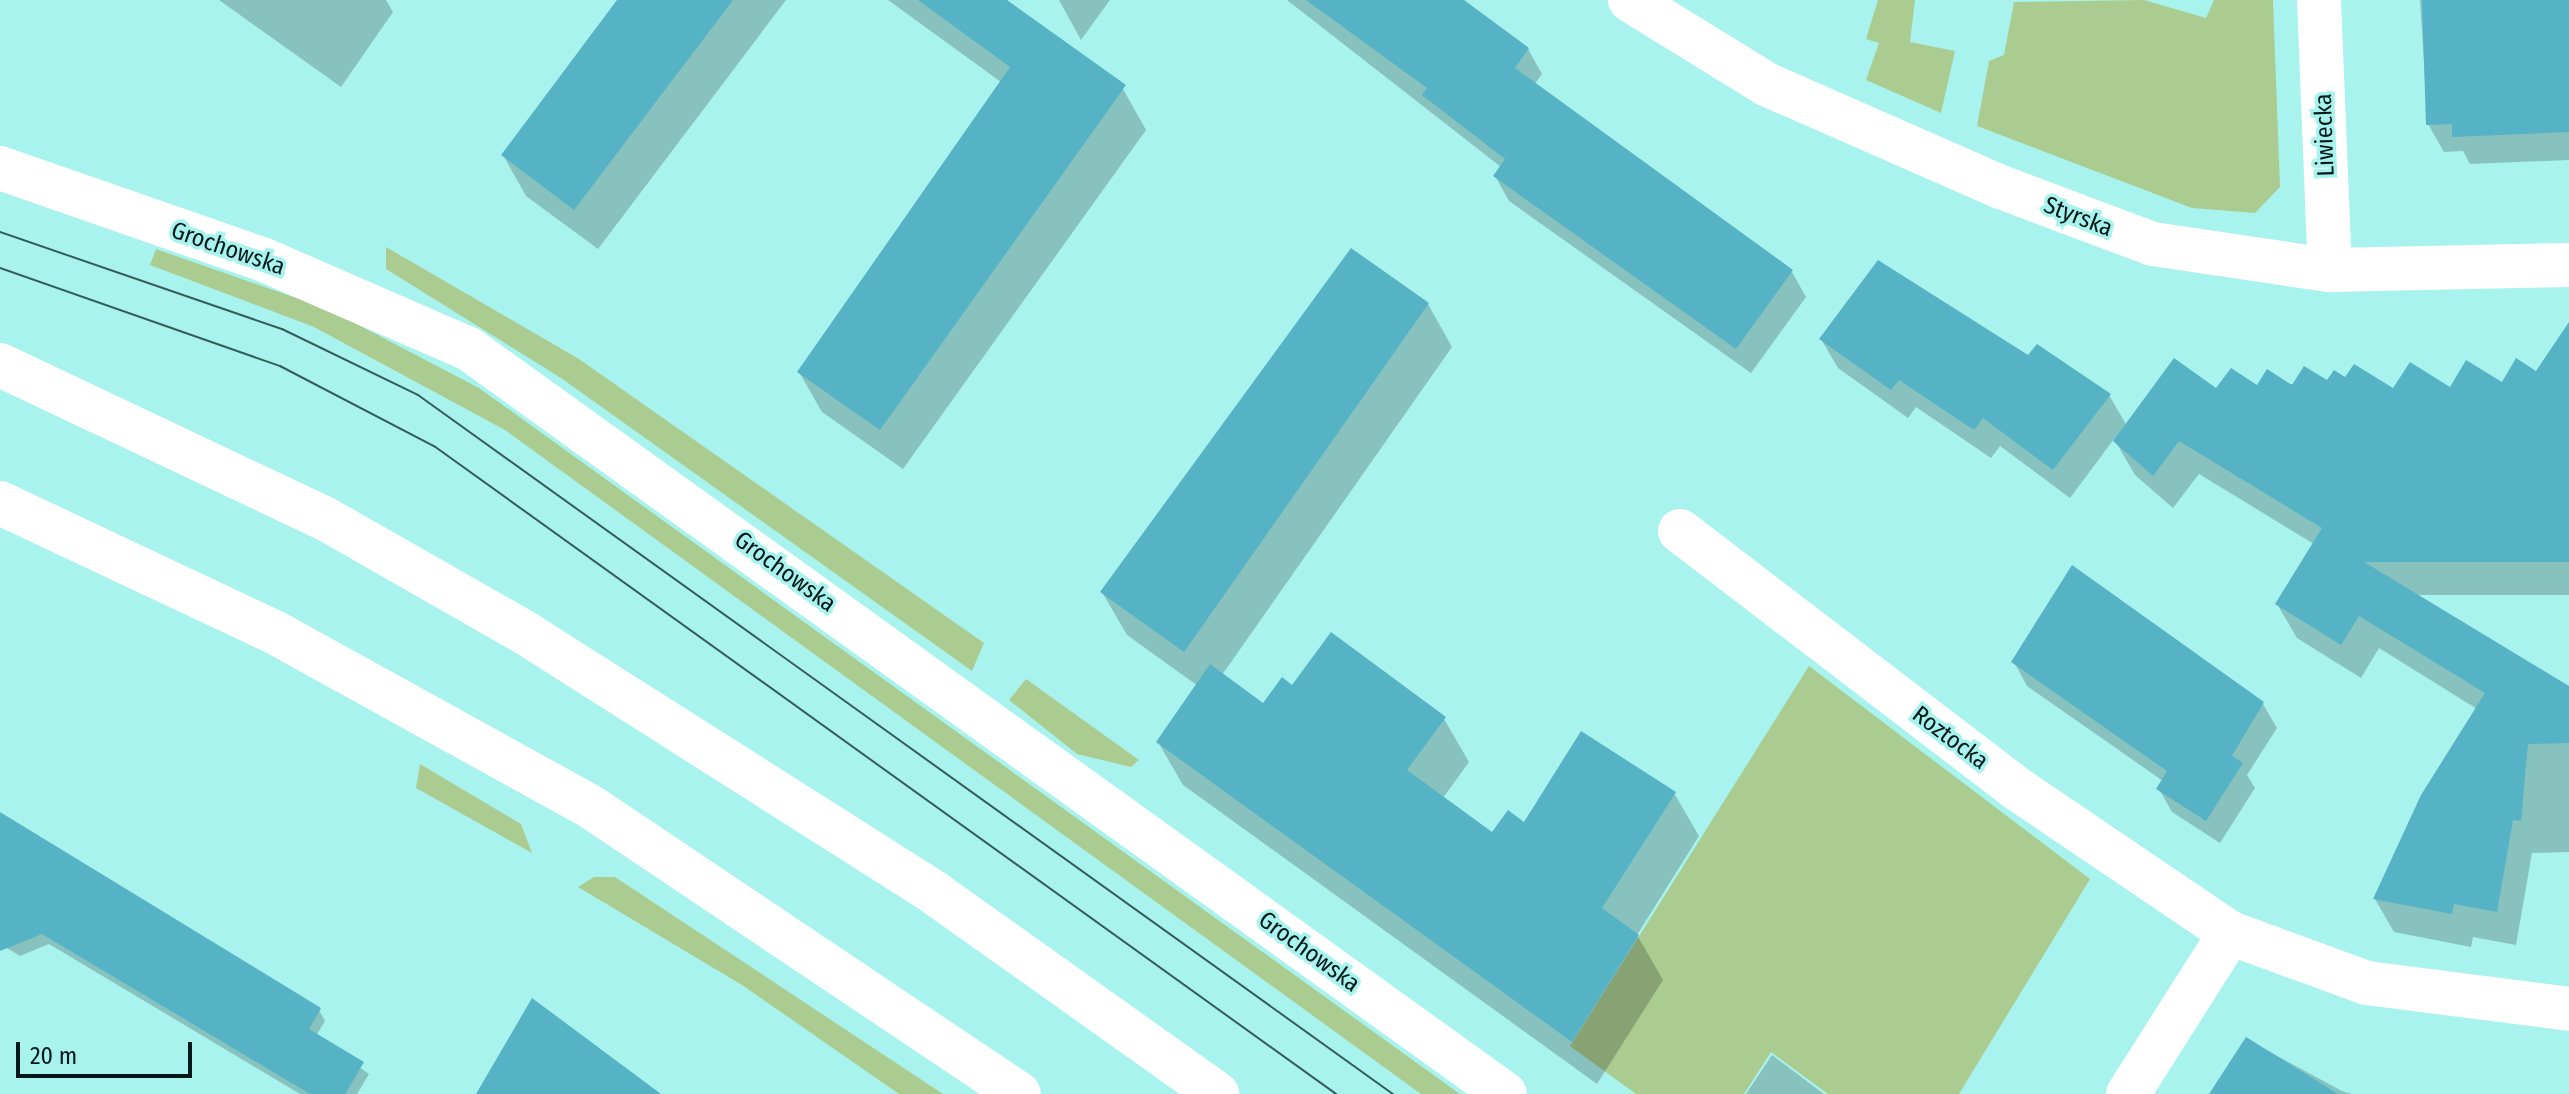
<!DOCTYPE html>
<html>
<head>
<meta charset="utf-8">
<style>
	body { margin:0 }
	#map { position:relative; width:2569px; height:1094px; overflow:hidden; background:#a9f3ef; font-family:"Fira Sans Condensed",sans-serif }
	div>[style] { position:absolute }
	.green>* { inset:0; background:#abcc90 }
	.shadow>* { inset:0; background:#0003 }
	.building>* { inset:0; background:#55b3c5 }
	.street>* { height:44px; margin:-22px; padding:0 22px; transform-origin:22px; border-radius:22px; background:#fff }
	.secondary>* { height:44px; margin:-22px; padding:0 22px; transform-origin:22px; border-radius:22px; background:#fff }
	.tram>* { height:2px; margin:-1px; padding:0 1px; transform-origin:1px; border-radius:1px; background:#345c5a }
	span { translate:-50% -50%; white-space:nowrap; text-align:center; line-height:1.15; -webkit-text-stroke:7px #a9f3ef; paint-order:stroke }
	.street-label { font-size:24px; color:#001918 }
	.scale { position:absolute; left:16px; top:1042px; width:176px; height:36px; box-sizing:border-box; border:4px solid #001918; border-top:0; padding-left:10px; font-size:24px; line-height:28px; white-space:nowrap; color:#001918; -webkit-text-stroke:6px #a9f3ef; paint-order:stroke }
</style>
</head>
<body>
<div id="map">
	<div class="green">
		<i style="clip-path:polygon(1878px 0,1915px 0,1910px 42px,1955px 51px,1941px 113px,1866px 80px,1879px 43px,1866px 39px)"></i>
		<i style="clip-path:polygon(2144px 0,2206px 18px,2214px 0,2273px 0,2280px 187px,2255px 213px,2192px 208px,1977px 126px,1989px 61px,2004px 55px,2014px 2px)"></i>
		<i style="clip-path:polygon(386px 247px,579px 359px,984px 643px,972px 671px,561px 378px,386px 269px)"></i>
		<i style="clip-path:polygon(156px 249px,328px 309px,479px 388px,1460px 1094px,1421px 1094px,505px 430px,314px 327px,150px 265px)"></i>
		<i style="clip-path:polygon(1809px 666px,2090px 879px,1959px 1094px,1828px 1094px,1771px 1052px,1744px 1094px,1636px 1094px,1570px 1046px)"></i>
		<i style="clip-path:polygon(1026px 679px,1139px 760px,1131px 767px,1077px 754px,1009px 700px)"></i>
		<i style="clip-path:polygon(420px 764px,521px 824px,532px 853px,416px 788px)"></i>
		<i style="clip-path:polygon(594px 877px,615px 877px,943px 1094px,899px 1094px,742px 985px,578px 887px)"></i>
	</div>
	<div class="shadow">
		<i style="clip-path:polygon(219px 0,386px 0,393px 12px,341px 87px)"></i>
		<i style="clip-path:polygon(620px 0,786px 0,598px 249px,526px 196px,503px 155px)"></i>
		<i style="clip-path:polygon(888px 0,1000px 0,1123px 89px,1146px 130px,903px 469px,822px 412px,799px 372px,1001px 82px)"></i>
		<i style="clip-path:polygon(1059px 0,1110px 0,1081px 40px)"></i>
		<i style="clip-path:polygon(1287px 0,1461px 0,1528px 49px,1542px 74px,1534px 85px,1792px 272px,1806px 297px,1751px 373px,1509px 201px,1495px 176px,1501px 167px)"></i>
		<i style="clip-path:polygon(2420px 0,2529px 0,2569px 57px,2569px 160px,2470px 164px,2463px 151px,2444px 152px,2428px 124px)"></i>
		<i style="clip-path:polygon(1428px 304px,1452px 347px,1222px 675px,1263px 706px,1293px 688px,1444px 719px,1469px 762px,1443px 798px,1492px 835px,1674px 793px,1699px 836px,1637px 935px,1663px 980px,1597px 1084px,1183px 785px,1158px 742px,1198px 686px,1127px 635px,1102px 592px)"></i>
		<i style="clip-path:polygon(1821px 339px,2029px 358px,2109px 395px,2127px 426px,2216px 391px,2346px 379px,2394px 391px,2451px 389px,2569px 375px,2569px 595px,2415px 595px,2569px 688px,2569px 852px,2532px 853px,2516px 945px,2473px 937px,2471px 947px,2394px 932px,2375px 899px,2477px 709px,2379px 648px,2361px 678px,2297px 638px,2277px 604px,2314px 544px,2199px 474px,2173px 508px,2135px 475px,2114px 439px,2070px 498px,2000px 446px,1991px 458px,1916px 407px,1908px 418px,1838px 368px)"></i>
		<i style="clip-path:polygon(2072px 568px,2263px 704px,2277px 728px,2247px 775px,2255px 788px,2220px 843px,2172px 812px,2159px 789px,2163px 781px,2027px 686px,2014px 662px)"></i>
		<i style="clip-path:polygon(0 815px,319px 1010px,325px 1021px,316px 1036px,369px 1074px,357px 1094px,300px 1094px,49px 944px,20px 956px,0 944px)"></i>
		<i style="clip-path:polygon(2246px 1039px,2342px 1091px,2352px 1094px,2211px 1094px)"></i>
		<i style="clip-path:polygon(1772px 1055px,1824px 1094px,1746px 1094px)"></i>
	</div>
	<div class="building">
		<i style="clip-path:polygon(617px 0,733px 0,574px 210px,501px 155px)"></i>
		<i style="clip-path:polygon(918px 0,1007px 0,1126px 85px,880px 430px,797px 372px,1010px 67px)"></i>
		<i style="clip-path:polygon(1306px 0,1464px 0,1529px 48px,1515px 68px,1793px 270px,1736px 349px,1493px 176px,1505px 159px,1422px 95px,1427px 88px)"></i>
		<i style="clip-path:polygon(2422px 0,2569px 0,2569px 132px,2452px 137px,2452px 124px,2426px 125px)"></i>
		<i style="clip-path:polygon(1351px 248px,1429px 303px,1184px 652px,1100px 592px)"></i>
		<i style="clip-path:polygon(1878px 260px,2028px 355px,2037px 344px,2111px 394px,2053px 470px,1983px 418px,1974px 430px,1899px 380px,1891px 390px,1819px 339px)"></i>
		<i style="clip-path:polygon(2569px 322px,2569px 562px,2364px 562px,2569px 686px,2569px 743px,2528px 744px,2521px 821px,2513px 820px,2497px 912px,2454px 904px,2452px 914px,2373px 899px,2421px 795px,2485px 693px,2359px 616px,2341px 645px,2275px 604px,2322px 528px,2179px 441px,2153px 476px,2113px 441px,2174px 358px,2216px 388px,2231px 368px,2257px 385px,2267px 369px,2292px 385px,2304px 366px,2327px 380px,2334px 370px,2345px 377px,2354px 364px,2393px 388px,2410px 362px,2450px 387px,2466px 360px,2502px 382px,2516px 358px,2536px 371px)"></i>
		<i style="clip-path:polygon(2072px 565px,2264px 702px,2232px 756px,2243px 763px,2206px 821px,2156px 789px,2167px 771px,2011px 662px)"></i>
		<i style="clip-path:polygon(1331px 632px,1446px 717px,1407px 770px,1492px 832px,1508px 810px,1524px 822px,1581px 731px,1676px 792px,1602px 908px,1639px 935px,1572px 1042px,1156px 742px,1210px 664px,1263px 703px,1282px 677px,1292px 685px)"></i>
		<i style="clip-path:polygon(0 812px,321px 1008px,309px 1029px,364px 1062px,345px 1094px,310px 1094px,42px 934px,0 951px)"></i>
		<i style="clip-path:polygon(532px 998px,661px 1094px,476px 1094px)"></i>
		<i style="clip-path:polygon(2246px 1037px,2338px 1094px,2209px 1094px)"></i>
	</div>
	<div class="street">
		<i style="left:1630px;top:0;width:160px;rotate:31.7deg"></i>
		<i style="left:1766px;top:84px;width:257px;rotate:23.7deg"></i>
		<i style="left:2001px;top:187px;width:162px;rotate:20.6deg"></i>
		<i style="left:2153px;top:244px;width:179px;rotate:8.4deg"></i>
		<i style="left:2330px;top:270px;width:239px;rotate:-1.2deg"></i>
		<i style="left:2319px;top:0;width:270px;rotate:87.7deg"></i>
		<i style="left:0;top:168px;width:277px;rotate:19.2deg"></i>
		<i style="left:262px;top:259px;width:226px;rotate:23.5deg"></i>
		<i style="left:469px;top:349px;width:1276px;rotate:35.72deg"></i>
		<i style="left:1680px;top:531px;width:423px;rotate:37.4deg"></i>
		<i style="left:2016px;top:788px;width:258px;rotate:34.1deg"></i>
		<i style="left:2230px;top:933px;width:146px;rotate:20.1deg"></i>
		<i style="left:2367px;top:983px;width:204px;rotate:7.3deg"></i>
		<i style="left:2128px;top:1094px;width:191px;rotate:-57.6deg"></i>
	</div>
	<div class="secondary">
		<i style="left:0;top:365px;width:358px;rotate:25.3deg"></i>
		<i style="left:324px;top:518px;width:234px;rotate:29.7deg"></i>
		<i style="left:527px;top:634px;width:485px;rotate:32.4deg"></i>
		<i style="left:936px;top:894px;width:345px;rotate:35.4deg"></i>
		<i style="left:0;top:503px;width:305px;rotate:25.2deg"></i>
		<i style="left:276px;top:633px;width:360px;rotate:28.9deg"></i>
		<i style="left:591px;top:807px;width:515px;rotate:33.84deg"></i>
	</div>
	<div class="tram">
		<i style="left:0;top:232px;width:298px;rotate:19deg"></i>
		<i style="left:282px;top:329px;width:151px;rotate:25.9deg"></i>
		<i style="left:418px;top:395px;width:1200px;rotate:35.64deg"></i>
		<i style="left:0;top:268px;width:297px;rotate:19.3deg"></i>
		<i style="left:280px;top:366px;width:174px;rotate:27.5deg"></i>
		<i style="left:434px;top:446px;width:1111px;rotate:35.69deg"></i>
	</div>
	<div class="street-label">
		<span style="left:2325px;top:135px;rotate:-92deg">Liwiecka</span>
		<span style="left:2078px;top:217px;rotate:21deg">Styrska</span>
		<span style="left:228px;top:249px;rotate:19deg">Grochowska</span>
		<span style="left:785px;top:572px;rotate:36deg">Grochowska</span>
		<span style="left:1950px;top:738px;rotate:37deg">Roztocka</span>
		<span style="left:1309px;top:952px;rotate:36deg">Grochowska</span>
	</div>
	<div class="scale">20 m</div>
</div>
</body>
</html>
